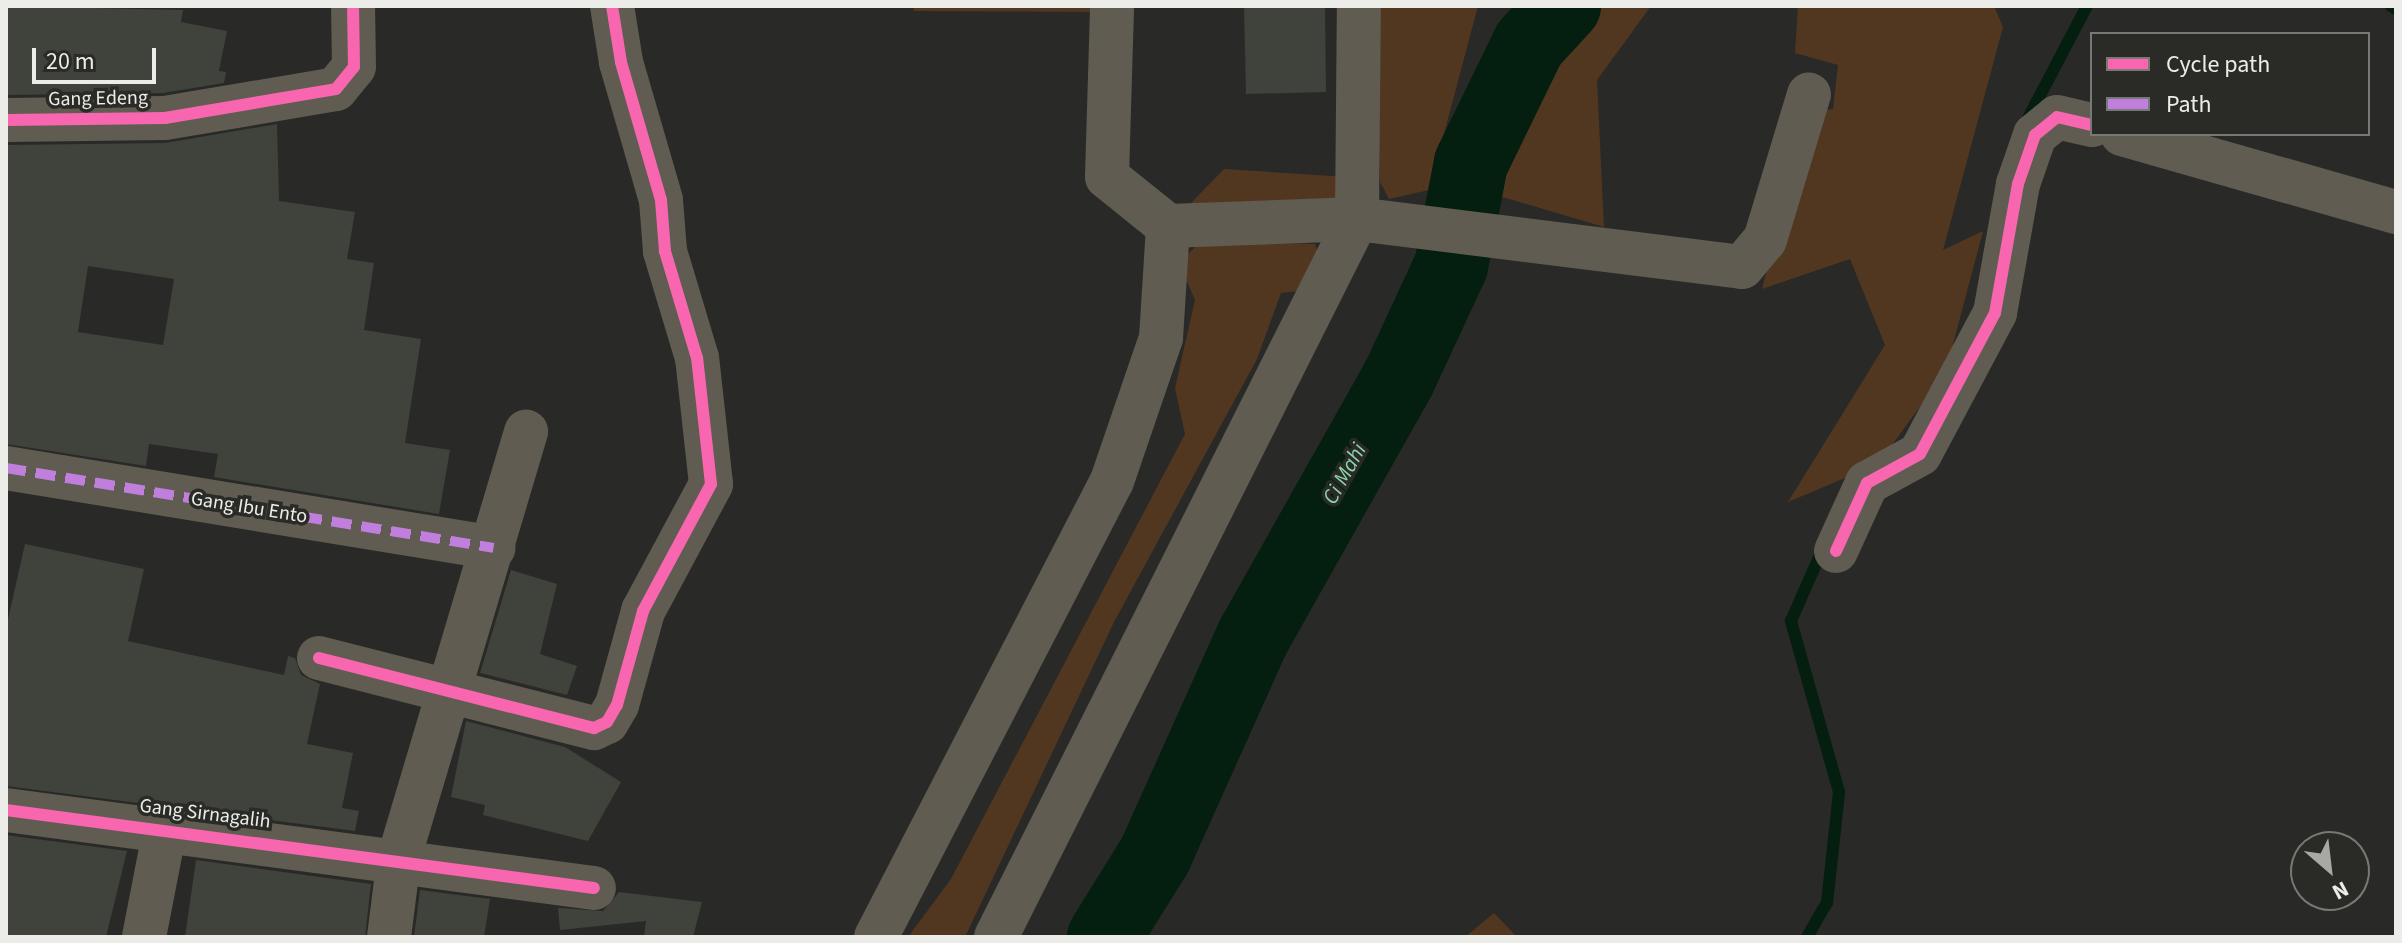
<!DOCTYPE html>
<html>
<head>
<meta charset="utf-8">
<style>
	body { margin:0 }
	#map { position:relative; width:2402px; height:943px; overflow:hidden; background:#292927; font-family:"Source Sans 3",sans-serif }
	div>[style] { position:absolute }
	.green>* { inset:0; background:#523720 }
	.stream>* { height:12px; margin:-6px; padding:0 6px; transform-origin:6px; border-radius:6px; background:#041e0f }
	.river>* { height:74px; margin:-37px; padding:0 37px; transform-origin:37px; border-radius:37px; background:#041e0f }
	.building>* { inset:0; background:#3f433b }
	.minor>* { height:44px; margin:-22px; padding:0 22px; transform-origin:22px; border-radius:22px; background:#605c51 }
	.quiet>* { height:10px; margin-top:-5px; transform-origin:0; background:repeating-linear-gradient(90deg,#c07fdc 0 20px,transparent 0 30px) }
	.cycleway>* { height:12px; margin:-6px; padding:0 6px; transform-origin:6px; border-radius:6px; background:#f766af }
	span { translate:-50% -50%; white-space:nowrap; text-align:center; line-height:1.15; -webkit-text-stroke:7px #2a2a26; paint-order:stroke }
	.street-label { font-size:20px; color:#ecece9 }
	.water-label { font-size:22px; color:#8bd5ab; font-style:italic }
	.frame { position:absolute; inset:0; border:8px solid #ecece9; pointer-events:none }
	.legend { position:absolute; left:2090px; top:32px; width:280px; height:104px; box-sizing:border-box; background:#2a2a26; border:2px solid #787874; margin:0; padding:10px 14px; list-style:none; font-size:24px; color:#ecece9 }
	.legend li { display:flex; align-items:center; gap:16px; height:40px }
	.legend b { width:40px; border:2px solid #787874 }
	.north { position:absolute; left:2290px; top:831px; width:80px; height:80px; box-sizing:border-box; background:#2a2a26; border:2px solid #787874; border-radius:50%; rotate:152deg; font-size:22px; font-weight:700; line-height:32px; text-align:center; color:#ecece9 }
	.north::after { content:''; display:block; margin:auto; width:28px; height:36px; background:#a8a8a5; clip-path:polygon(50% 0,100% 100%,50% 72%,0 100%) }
	.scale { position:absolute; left:32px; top:48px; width:124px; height:36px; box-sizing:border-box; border:4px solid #ecece9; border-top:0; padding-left:10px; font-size:24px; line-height:28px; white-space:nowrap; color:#ecece9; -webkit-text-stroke:6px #2a2a26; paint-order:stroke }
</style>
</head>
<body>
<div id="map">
	<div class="green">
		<i style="clip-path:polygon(913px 6px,1099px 6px,1100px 12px,914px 11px)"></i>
		<i style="clip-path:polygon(1376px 6px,1478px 6px,1429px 190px,1389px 199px,1380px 182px)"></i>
		<i style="clip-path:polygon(1534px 6px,1651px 6px,1597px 80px,1604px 227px,1489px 193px,1507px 54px)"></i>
		<i style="clip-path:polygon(1798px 6px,1994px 6px,2003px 27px,1943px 250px,1983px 231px,1946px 371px,1878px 464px,1788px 502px,1885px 345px,1850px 259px,1762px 289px,1809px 112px,1833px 109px,1838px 65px,1795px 53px)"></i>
		<i style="clip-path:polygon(1224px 169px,1347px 177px,1335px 203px,1190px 204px)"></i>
		<i style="clip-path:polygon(1201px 241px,1315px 244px,1321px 263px,1308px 290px,1281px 293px,1257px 359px,1114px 622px,965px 937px,908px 937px,951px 879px,1185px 434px,1175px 388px,1195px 300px,1179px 263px)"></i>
		<i style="clip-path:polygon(1494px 913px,1517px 937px,1465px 937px)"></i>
	</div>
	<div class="stream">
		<i style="left:2391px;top:6px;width:6px;rotate:31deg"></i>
		<i style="left:2026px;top:122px;width:131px;rotate:-62.3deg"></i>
		<i style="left:1807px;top:937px;width:39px;rotate:-60deg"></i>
		<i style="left:1827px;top:903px;width:112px;rotate:-83.8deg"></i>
		<i style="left:1839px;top:792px;width:178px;rotate:-105.7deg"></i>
		<i style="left:1791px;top:621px;width:82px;rotate:-66.3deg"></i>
	</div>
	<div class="river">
		<i style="left:1104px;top:937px;width:97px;rotate:-58.1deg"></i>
		<i style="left:1155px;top:855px;width:239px;rotate:-65.8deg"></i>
		<i style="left:1253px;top:637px;width:295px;rotate:-60.6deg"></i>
		<i style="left:1398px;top:380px;width:126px;rotate:-65.1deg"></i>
		<i style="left:1451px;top:266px;width:105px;rotate:-79deg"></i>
		<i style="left:1471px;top:163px;width:132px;rotate:-64deg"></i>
		<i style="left:1529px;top:44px;width:52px;rotate:-47.4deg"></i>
	</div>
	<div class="building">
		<i style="clip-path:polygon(6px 6px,183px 10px,181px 22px,227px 31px,219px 71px,226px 72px,224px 83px,163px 93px,6px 95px)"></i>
		<i style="clip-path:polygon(1244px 6px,1325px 6px,1326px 92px,1246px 94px)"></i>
		<i style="clip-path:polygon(evenodd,277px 124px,279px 201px,355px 212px,347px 259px,374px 263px,364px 330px,421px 339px,405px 443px,450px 450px,439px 514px,214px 477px,218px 454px,149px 444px,146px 466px,6px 444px,6px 145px,165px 143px,277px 124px,88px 266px,174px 279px,163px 345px,78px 332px,88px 266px)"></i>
		<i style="clip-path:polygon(25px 544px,144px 569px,128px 641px,284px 675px,288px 656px,295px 658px,301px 675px,320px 684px,307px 744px,353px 753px,342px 808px,359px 811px,355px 831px,6px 786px,6px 628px)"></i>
		<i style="clip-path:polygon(511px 570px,557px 584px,540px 654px,577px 666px,567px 695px,480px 673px)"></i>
		<i style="clip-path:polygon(466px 721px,565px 747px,621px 782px,588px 841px,483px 815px,485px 805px,451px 797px)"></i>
		<i style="clip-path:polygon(6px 835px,127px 851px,106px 937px,6px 937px)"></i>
		<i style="clip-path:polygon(196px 860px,371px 884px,365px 937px,185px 937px)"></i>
		<i style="clip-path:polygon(420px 890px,490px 899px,484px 937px,414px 937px)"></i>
		<i style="clip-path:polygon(619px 892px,702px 902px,693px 937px,644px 937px,646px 921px,560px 930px,558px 908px,603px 911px)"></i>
	</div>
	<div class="minor">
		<i style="left:6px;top:120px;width:159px;rotate:-0.7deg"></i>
		<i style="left:165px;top:118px;width:173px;rotate:-9.6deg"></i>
		<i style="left:336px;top:89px;width:28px;rotate:-51deg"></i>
		<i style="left:354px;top:67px;width:61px;rotate:-90.9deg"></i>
		<i style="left:2122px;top:134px;width:285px;rotate:15.9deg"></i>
		<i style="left:1168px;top:226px;width:189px;rotate:-2.1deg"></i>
		<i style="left:1357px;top:219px;width:388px;rotate:7.1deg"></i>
		<i style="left:1742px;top:267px;width:35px;rotate:-50deg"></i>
		<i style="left:1765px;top:240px;width:152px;rotate:-73.2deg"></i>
		<i style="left:6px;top:468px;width:494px;rotate:9.3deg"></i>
		<i style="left:1836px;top:551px;width:75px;rotate:-65.5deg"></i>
		<i style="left:1867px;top:483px;width:60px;rotate:-28.7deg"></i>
		<i style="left:1920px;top:454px;width:160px;rotate:-62deg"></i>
		<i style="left:1995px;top:313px;width:131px;rotate:-79.9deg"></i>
		<i style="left:2018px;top:184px;width:52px;rotate:-70.9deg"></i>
		<i style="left:2035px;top:135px;width:28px;rotate:-39deg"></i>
		<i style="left:2057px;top:117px;width:36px;rotate:13deg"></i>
		<i style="left:319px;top:658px;width:284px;rotate:14.3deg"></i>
		<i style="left:594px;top:728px;width:14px;rotate:-25deg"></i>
		<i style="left:607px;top:722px;width:20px;rotate:-60deg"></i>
		<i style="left:617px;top:705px;width:98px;rotate:-74.5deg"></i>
		<i style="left:643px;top:611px;width:144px;rotate:-61.8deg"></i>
		<i style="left:711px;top:484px;width:127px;rotate:-96.3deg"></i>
		<i style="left:697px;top:358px;width:112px;rotate:-106.7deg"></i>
		<i style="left:665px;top:251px;width:51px;rotate:-94.5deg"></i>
		<i style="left:661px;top:200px;width:144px;rotate:-106.2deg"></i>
		<i style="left:621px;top:62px;width:57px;rotate:-99.1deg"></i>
		<i style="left:6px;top:810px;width:593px;rotate:7.56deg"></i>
		<i style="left:144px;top:937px;width:110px;rotate:-79deg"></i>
		<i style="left:389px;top:937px;width:80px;rotate:-82.8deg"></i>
		<i style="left:399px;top:858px;width:445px;rotate:-73.4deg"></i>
		<i style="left:876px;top:937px;width:513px;rotate:-62.64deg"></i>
		<i style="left:1112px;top:481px;width:151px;rotate:-71.1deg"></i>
		<i style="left:1161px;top:338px;width:112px;rotate:-86.4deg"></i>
		<i style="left:1168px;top:226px;width:78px;rotate:-141.2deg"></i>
		<i style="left:1107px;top:177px;width:171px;rotate:-88.3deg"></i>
		<i style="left:996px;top:937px;width:804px;rotate:-63.31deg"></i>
		<i style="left:1357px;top:219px;width:213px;rotate:-89.5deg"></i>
	</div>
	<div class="quiet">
		<i style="left:6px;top:468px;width:494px;rotate:9.3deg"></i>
	</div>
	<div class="cycleway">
		<i style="left:6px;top:120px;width:159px;rotate:-0.7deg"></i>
		<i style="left:165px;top:118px;width:173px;rotate:-9.6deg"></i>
		<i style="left:336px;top:89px;width:28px;rotate:-51deg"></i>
		<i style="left:354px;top:67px;width:61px;rotate:-90.9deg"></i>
		<i style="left:1836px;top:551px;width:75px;rotate:-65.5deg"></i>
		<i style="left:1867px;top:483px;width:60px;rotate:-28.7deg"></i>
		<i style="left:1920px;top:454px;width:160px;rotate:-62deg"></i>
		<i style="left:1995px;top:313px;width:131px;rotate:-79.9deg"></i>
		<i style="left:2018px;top:184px;width:52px;rotate:-70.9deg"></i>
		<i style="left:2035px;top:135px;width:28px;rotate:-39deg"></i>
		<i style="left:2057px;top:117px;width:36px;rotate:13deg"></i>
		<i style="left:319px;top:658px;width:284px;rotate:14.3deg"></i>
		<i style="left:594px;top:728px;width:14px;rotate:-25deg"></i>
		<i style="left:607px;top:722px;width:20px;rotate:-60deg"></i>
		<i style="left:617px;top:705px;width:98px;rotate:-74.5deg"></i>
		<i style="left:643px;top:611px;width:144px;rotate:-61.8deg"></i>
		<i style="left:711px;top:484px;width:127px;rotate:-96.3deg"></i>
		<i style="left:697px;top:358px;width:112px;rotate:-106.7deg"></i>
		<i style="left:665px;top:251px;width:51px;rotate:-94.5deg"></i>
		<i style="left:661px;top:200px;width:144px;rotate:-106.2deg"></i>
		<i style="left:621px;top:62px;width:57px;rotate:-99.1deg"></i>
		<i style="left:6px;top:810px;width:593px;rotate:7.56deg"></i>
	</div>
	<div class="street-label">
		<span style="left:98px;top:99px;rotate:-1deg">Gang Edeng</span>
		<span style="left:249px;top:508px;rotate:9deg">Gang Ibu Ento</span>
		<span style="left:205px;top:814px;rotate:7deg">Gang Sirnagalih</span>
	</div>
	<div class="water-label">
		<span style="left:1345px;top:474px;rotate:-61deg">Ci Mahi</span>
	</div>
	<div class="frame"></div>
	<ul class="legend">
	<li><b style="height:10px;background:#f766af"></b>Cycle path</li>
	<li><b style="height:10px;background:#c07fdc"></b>Path</li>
	</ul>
	<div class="north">N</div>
	<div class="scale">20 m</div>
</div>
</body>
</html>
